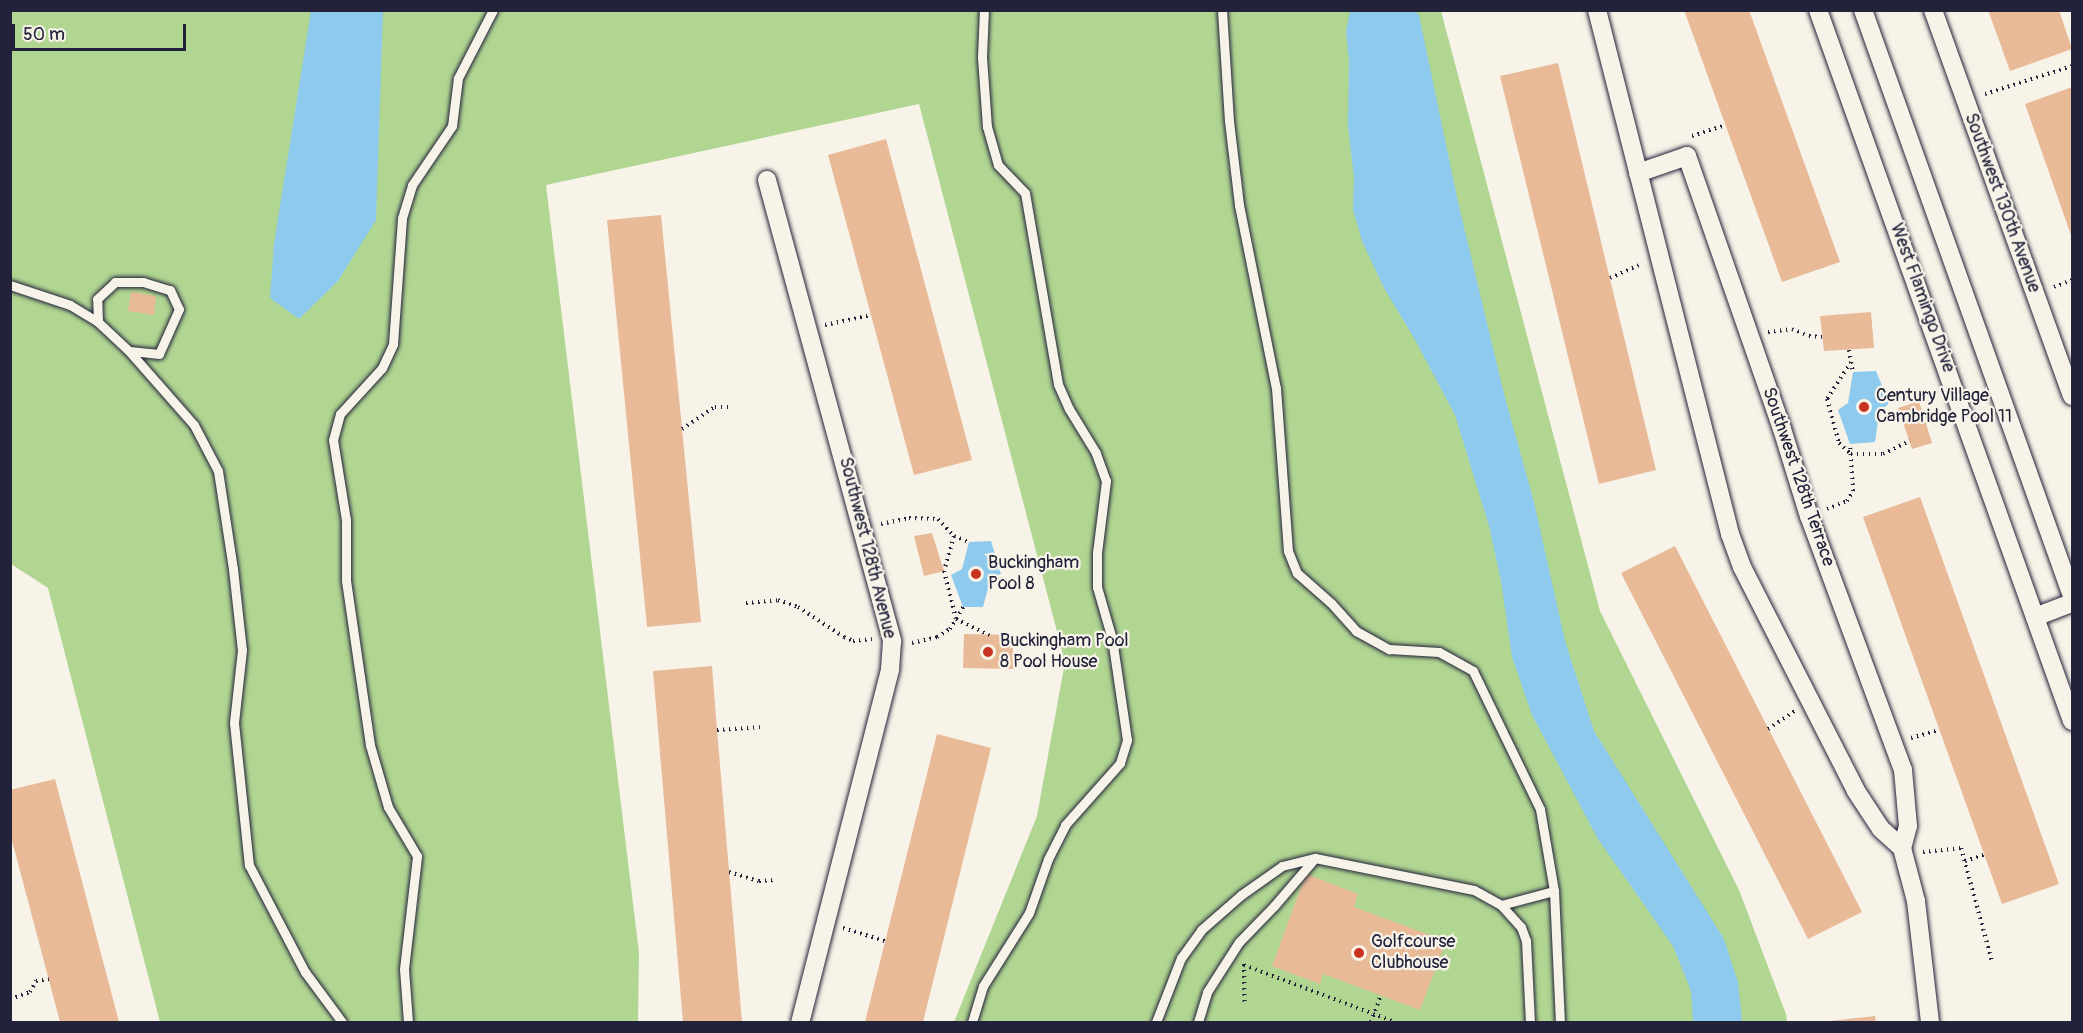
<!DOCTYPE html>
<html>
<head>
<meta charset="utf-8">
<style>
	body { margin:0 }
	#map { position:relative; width:2083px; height:1033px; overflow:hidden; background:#f7f3e8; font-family:Pangolin,sans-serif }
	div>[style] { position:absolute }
	.green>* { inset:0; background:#b1d692 }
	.water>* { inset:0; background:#8ec9ee }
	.building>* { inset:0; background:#e8ba98 }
	.path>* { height:4px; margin-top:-2px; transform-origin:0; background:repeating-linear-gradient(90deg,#22223b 0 1.5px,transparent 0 6px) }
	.roads { filter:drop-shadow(0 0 2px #22223b) drop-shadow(0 0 2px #22223b) }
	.lane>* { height:9px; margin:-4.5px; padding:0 4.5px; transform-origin:4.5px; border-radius:4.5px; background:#f7f3e8 }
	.street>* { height:18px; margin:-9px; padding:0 9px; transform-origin:9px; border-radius:9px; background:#f7f3e8 }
	.dots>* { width:16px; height:16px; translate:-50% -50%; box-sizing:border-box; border:3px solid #f7f3e8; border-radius:50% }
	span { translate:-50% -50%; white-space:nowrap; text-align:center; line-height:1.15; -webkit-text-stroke:4.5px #f7f3e8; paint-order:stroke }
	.street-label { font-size:18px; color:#22223b }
	.poi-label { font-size:18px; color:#22223b }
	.left { translate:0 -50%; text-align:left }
	.frame { position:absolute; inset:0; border:12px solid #22223b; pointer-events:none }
	.scale { position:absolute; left:12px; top:24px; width:174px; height:27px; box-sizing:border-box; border:3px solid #22223b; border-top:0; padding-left:8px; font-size:18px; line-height:21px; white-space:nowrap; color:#22223b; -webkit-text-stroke:4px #f7f3e8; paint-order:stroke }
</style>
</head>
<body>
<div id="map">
	<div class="green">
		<i style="clip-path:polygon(10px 11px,1441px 11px,1600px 611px,1739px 890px,1786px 1014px,1787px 1022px,954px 1022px,1037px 816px,1065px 662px,919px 104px,546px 185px,639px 953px,638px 1022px,160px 1022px,48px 588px,11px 564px)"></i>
	</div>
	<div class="water">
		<i style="clip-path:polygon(311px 11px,383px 11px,376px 220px,338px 281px,299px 319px,270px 298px,274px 244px)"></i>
		<i style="clip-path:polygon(1350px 11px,1414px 11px,1419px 15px,1458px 202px,1504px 394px,1534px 502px,1565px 641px,1594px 731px,1724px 939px,1738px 982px,1742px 1022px,1693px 1022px,1691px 991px,1673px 946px,1598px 839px,1532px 715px,1512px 657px,1501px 581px,1489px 526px,1455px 415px,1414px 338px,1384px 288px,1362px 241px,1353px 210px,1354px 178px,1348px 126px,1349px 60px,1346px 32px)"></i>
		<i style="clip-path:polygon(1876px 371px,1889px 403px,1879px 413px,1875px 442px,1850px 444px,1838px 410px,1848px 403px,1853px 372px)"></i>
		<i style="clip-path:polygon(991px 541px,1001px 574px,991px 577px,983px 607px,963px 607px,951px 575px,962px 569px,969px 542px)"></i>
	</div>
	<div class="building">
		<i style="clip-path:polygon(1684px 10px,1749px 10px,1840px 262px,1782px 282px)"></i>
		<i style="clip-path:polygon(1988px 10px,2059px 10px,2072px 49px,2010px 71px)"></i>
		<i style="clip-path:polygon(1558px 63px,1656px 470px,1599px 484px,1500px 76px)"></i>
		<i style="clip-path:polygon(2072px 87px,2072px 238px,2025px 104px)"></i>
		<i style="clip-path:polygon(886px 139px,972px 460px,914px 475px,828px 155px)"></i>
		<i style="clip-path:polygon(661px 215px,701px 622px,647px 627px,607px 220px)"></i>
		<i style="clip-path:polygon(131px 292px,156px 296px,154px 315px,128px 311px)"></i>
		<i style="clip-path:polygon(1871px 312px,1874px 348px,1824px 351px,1820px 316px)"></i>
		<i style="clip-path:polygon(1919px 401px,1932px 443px,1912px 449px,1898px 408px)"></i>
		<i style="clip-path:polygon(1920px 497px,2059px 884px,2002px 904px,1863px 517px)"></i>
		<i style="clip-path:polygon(932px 533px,944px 571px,924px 576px,914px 536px)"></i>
		<i style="clip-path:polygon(1675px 546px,1862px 912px,1808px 939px,1621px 573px)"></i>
		<i style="clip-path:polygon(964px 634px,1013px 635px,1013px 669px,963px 668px)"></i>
		<i style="clip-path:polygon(712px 666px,717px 730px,742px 1022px,683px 1022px,653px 671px)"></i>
		<i style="clip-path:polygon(937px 734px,991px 748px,923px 1022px,865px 1022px)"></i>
		<i style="clip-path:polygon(55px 779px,119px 1022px,60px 1022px,10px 833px,10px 790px)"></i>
		<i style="clip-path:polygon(1306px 874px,1358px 894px,1354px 907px,1446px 941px,1420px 1010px,1323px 974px,1320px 984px,1272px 966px)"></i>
		<i style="clip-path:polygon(1875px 1016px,1876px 1022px,1830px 1022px,1830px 1021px)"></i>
	</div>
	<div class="path">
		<i style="left:1985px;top:94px;width:91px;rotate:-17.8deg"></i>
		<i style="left:1692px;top:136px;width:35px;rotate:-18deg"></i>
		<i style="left:1610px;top:278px;width:35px;rotate:-24deg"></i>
		<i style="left:2054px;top:287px;width:19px;rotate:-21deg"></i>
		<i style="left:825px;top:325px;width:47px;rotate:-12.3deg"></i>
		<i style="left:1768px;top:332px;width:24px;rotate:-7deg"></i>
		<i style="left:1792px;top:329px;width:18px;rotate:22deg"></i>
		<i style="left:1809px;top:336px;width:13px;rotate:4deg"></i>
		<i style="left:1849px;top:350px;width:22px;rotate:80deg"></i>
		<i style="left:1851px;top:362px;width:44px;rotate:123deg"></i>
		<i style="left:1827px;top:399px;width:46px;rotate:74.7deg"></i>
		<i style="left:1839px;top:443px;width:16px;rotate:43deg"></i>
		<i style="left:1851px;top:454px;width:32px"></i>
		<i style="left:1883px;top:454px;width:30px;rotate:-26deg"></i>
		<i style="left:682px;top:429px;width:40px;rotate:-34deg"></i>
		<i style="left:715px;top:407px;width:13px"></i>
		<i style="left:1827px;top:509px;width:22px;rotate:-22deg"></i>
		<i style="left:1847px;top:501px;width:12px;rotate:-59deg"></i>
		<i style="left:1853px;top:491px;width:47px;rotate:-93.7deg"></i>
		<i style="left:881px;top:524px;width:29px;rotate:-12deg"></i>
		<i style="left:909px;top:518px;width:29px;rotate:2deg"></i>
		<i style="left:938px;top:519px;width:23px;rotate:47deg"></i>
		<i style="left:954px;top:536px;width:16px;rotate:22deg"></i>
		<i style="left:954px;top:536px;width:36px;rotate:106deg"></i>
		<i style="left:944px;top:571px;width:49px;rotate:76deg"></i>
		<i style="left:956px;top:619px;width:37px;rotate:26deg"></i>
		<i style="left:746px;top:603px;width:32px;rotate:-5deg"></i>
		<i style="left:778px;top:600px;width:21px;rotate:19deg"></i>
		<i style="left:798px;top:607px;width:55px;rotate:33.1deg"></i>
		<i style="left:844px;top:637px;width:10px;rotate:24deg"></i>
		<i style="left:853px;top:641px;width:19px;rotate:-6deg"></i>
		<i style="left:912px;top:643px;width:26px;rotate:-13deg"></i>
		<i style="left:937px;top:637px;width:15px;rotate:-32deg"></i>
		<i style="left:950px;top:629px;width:26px;rotate:-59deg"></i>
		<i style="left:1768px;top:729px;width:32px;rotate:-34deg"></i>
		<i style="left:717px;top:730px;width:43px;rotate:-4deg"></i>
		<i style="left:1911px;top:738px;width:29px;rotate:-16deg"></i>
		<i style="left:1923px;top:852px;width:38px;rotate:-6deg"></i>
		<i style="left:1961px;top:848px;width:117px;rotate:74.7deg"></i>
		<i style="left:1965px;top:861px;width:20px;rotate:-18deg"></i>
		<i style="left:729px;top:872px;width:31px;rotate:17deg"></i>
		<i style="left:759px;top:881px;width:15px;rotate:-4deg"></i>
		<i style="left:843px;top:928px;width:44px;rotate:17.2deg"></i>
		<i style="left:1244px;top:964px;width:39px;rotate:89deg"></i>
		<i style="left:1244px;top:965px;width:161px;rotate:20.7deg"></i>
		<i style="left:10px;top:999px;width:21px;rotate:-19deg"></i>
		<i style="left:30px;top:992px;width:13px;rotate:-61deg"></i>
		<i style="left:36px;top:981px;width:13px;rotate:-9deg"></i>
		<i style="left:1371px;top:1022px;width:29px;rotate:-70deg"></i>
	</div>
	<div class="roads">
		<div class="lane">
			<i style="left:1222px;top:10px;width:111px;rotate:86.4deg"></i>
			<i style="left:1229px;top:121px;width:85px;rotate:83.2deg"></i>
			<i style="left:1239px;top:205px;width:187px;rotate:78.6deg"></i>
			<i style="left:1276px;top:388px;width:163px;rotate:85.8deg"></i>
			<i style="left:1288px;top:551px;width:24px;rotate:68deg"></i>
			<i style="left:1297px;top:573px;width:45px;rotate:41.4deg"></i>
			<i style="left:1331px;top:603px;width:38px;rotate:48deg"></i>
			<i style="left:1356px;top:631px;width:38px;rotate:29deg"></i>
			<i style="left:1389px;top:649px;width:50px;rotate:3.4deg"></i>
			<i style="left:1439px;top:652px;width:39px;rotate:29deg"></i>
			<i style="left:1473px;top:671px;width:153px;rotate:64.1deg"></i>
			<i style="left:1540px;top:809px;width:83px;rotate:80.3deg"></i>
			<i style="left:10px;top:285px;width:63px;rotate:18.4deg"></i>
			<i style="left:70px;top:305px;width:33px;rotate:31deg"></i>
			<i style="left:98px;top:322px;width:42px;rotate:43.1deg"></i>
			<i style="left:129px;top:351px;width:98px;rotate:48.7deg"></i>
			<i style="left:194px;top:425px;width:52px;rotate:62.4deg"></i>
			<i style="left:218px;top:471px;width:99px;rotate:81.3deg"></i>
			<i style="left:233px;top:569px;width:81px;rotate:83.7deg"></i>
			<i style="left:242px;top:650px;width:73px;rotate:96.3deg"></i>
			<i style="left:234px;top:723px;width:143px;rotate:84deg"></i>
			<i style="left:249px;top:865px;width:121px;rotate:62.4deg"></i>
			<i style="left:305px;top:972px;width:62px;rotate:53.5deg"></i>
			<i style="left:98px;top:322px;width:23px;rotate:-92deg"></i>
			<i style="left:97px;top:299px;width:25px;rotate:-43deg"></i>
			<i style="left:115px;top:282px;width:28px"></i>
			<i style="left:143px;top:282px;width:28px;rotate:17deg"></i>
			<i style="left:170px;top:290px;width:21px;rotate:65deg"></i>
			<i style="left:179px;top:309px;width:49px;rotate:114deg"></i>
			<i style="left:159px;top:354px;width:30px;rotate:-174deg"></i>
			<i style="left:1501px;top:905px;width:55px;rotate:-14.8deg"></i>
			<i style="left:1554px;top:891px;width:131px;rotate:87.4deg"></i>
			<i style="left:408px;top:1022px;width:53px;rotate:-94.3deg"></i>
			<i style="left:404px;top:969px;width:114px;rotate:-83.4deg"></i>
			<i style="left:417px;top:856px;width:57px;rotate:-120.6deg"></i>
			<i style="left:388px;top:807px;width:65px;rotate:-106.2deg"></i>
			<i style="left:370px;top:745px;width:167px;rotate:-98.3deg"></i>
			<i style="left:346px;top:580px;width:60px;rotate:-90deg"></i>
			<i style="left:346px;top:520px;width:81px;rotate:-99.2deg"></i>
			<i style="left:333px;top:440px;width:27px;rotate:-75deg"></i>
			<i style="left:340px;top:414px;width:62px;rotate:-47.6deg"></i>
			<i style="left:382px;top:368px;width:26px;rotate:-65deg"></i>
			<i style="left:393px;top:344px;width:126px;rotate:-85.9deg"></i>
			<i style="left:402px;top:218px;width:34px;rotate:-73deg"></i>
			<i style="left:412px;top:185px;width:71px;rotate:-55.9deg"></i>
			<i style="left:452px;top:126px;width:48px;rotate:-82.9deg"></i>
			<i style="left:458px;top:78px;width:76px;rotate:-62.8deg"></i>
			<i style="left:972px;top:1022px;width:38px;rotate:-73deg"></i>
			<i style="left:983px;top:986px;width:86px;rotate:-57.8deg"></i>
			<i style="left:1029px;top:913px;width:57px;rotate:-70.6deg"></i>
			<i style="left:1048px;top:859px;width:38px;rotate:-63deg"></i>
			<i style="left:1065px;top:825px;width:83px;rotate:-48.4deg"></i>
			<i style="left:1120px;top:763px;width:24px;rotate:-73deg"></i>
			<i style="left:1127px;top:740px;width:102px;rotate:-98.4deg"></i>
			<i style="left:1112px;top:639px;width:54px;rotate:-106.1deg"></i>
			<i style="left:1097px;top:587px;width:34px;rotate:-90deg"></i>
			<i style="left:1097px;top:553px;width:73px;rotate:-82.9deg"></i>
			<i style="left:1106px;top:481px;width:30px;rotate:-110deg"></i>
			<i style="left:1096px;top:453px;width:52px;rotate:-121.5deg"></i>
			<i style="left:1069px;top:409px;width:27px;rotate:-114deg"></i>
			<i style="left:1058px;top:384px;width:194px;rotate:-99.8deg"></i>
			<i style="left:1025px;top:193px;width:39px;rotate:-134deg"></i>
			<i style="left:998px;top:165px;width:40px;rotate:-106deg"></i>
			<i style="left:987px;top:127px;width:70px;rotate:-94.1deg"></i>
			<i style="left:982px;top:57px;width:47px;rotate:-87.6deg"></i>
			<i style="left:1156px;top:1022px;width:69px;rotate:-68.7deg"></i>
			<i style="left:1181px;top:958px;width:34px;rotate:-54deg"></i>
			<i style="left:1201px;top:930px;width:53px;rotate:-41.2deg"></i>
			<i style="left:1241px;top:895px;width:50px;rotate:-35.3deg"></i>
			<i style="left:1282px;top:866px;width:34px;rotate:-14deg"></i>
			<i style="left:1198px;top:1022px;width:31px;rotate:-73deg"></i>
			<i style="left:1207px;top:992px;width:59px;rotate:-57.4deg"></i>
			<i style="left:1239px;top:942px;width:50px;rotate:-45.8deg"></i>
			<i style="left:1274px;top:906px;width:63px;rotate:-49.5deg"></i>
			<i style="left:1315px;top:858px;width:162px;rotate:11.4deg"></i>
			<i style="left:1474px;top:890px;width:31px;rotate:29deg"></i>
			<i style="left:1501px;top:905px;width:30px;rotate:48deg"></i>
			<i style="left:1521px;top:927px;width:15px;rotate:70deg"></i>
			<i style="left:1526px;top:941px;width:81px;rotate:87.2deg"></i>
		</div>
		<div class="street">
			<i style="left:1597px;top:10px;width:541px;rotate:75.76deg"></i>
			<i style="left:1730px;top:534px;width:35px;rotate:70deg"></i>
			<i style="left:1742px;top:567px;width:251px;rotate:63deg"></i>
			<i style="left:1856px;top:791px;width:45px;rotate:56.7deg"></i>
			<i style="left:1881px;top:829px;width:28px;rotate:42deg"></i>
			<i style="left:1902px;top:848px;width:55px;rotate:75.2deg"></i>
			<i style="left:1916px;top:901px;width:122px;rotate:83.4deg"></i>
			<i style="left:1818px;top:10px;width:755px;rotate:70.34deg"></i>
			<i style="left:1863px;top:10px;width:622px;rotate:70.37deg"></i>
			<i style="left:1933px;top:10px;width:410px;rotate:70.2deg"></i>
			<i style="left:1638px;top:173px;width:52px;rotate:-19.1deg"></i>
			<i style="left:1687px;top:156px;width:289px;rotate:70.8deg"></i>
			<i style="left:1782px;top:429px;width:91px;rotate:72.8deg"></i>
			<i style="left:1809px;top:516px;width:271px;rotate:69.7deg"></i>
			<i style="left:1903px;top:770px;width:56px;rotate:84.9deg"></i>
			<i style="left:1908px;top:826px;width:23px;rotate:105deg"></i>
			<i style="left:767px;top:180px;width:478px;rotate:74.8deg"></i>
			<i style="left:892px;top:641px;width:29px;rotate:94deg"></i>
			<i style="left:890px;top:670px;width:363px;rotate:104.3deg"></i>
			<i style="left:2035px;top:617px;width:40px;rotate:-21deg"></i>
		</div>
	</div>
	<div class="dots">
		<i style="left:1864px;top:407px;background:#c8321e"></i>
		<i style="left:976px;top:574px;background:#c8321e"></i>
		<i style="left:988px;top:652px;background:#c8321e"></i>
		<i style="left:1359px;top:953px;background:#c8321e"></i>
	</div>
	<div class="street-label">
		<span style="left:2002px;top:203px;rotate:70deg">Southwest 130th Avenue</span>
		<span style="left:1922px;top:298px;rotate:70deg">West Flamingo Drive</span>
		<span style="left:1798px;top:477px;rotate:71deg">Southwest 128th Terrace</span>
		<span style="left:867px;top:548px;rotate:76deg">Southwest 128th Avenue</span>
	</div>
	<div class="poi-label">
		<span class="left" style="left:1876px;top:407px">Century Village<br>Cambridge Pool 11</span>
		<span class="left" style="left:988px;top:574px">Buckingham<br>Pool 8</span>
		<span class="left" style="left:1000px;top:652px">Buckingham Pool<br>8 Pool House</span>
		<span class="left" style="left:1371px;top:953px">Golfcourse<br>Clubhouse</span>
	</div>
	<div class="frame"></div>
	<div class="scale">50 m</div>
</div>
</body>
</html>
